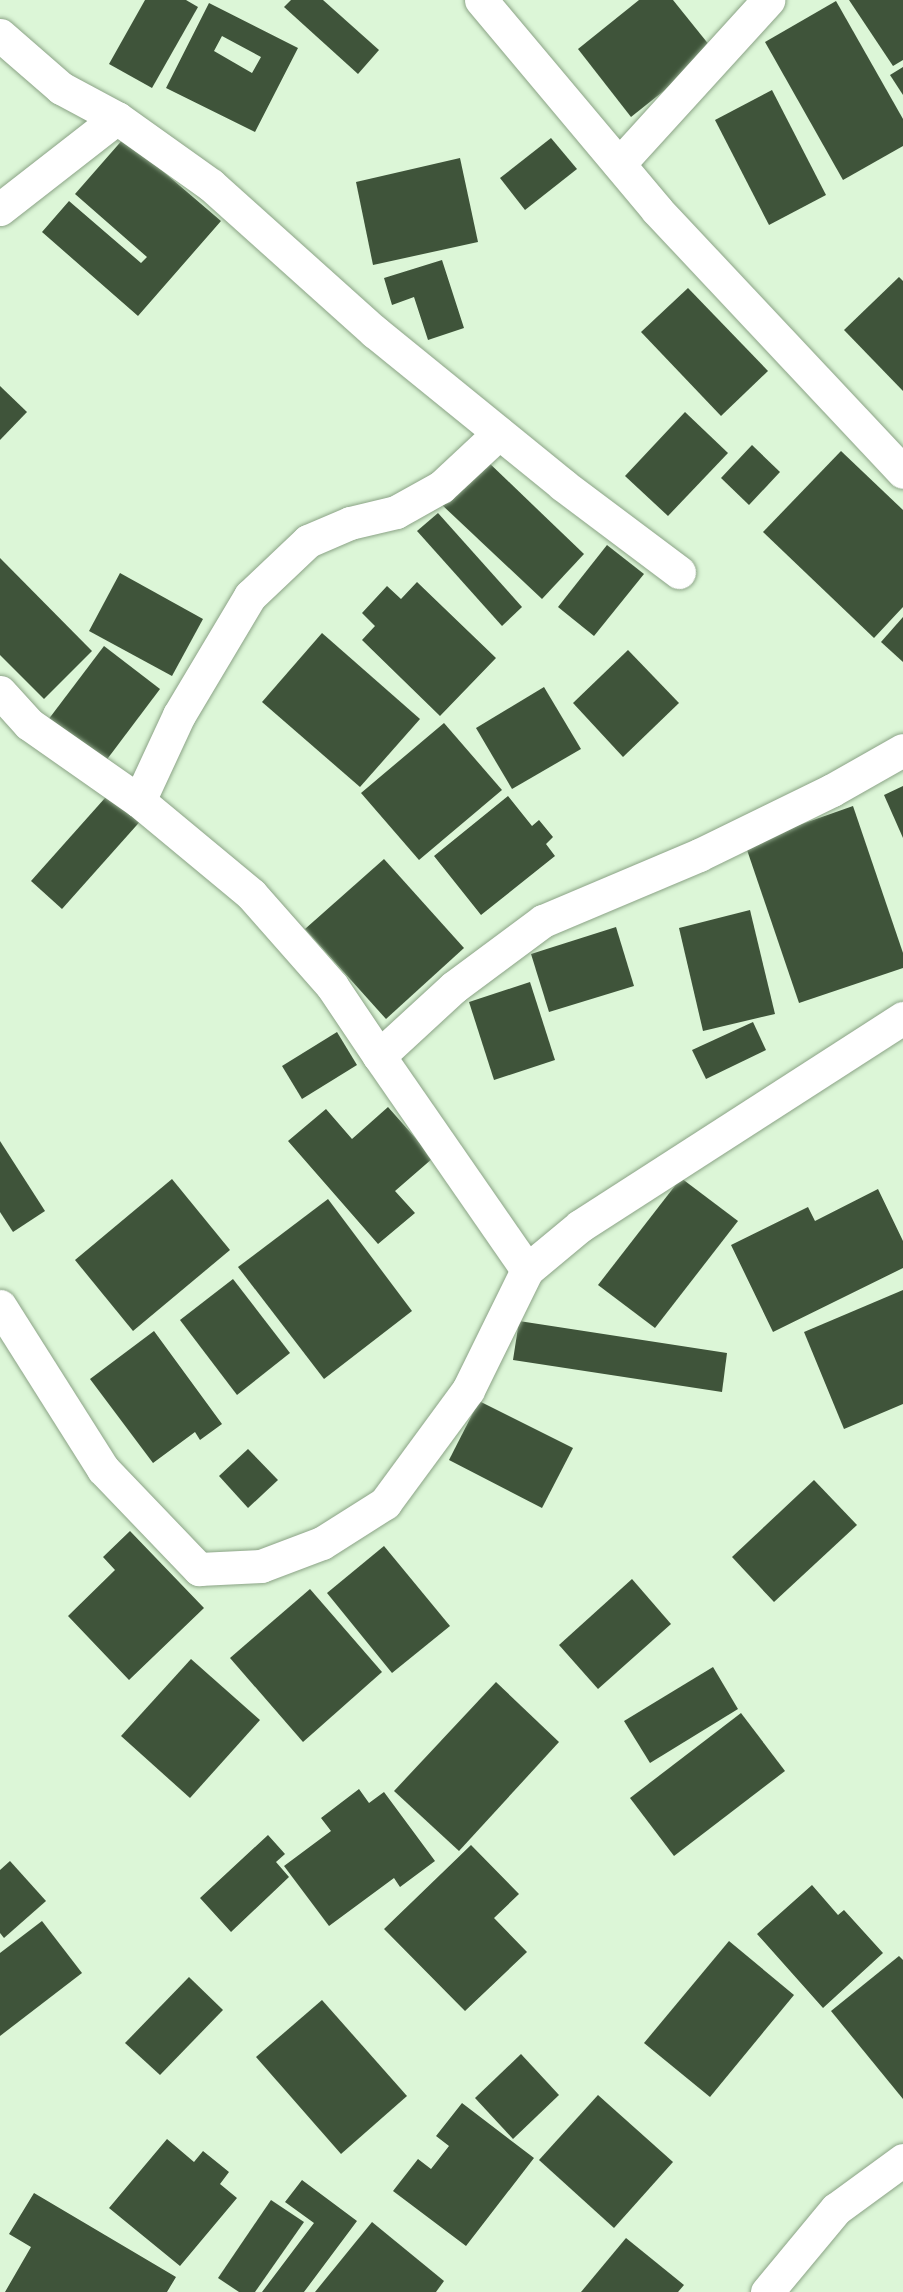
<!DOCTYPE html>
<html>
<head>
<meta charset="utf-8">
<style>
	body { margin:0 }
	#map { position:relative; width:903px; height:2292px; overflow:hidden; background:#dcf6d7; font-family:"IBM Plex Serif",serif }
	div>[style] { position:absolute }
	.building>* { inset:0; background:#3f543a }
	.roads { filter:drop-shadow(0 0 2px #8ba386) drop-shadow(0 0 2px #8ba386) }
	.street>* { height:33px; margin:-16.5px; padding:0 16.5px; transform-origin:16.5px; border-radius:16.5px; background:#fff }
	.secondary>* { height:33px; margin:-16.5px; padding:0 16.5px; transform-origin:16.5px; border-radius:16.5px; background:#fff }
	span { translate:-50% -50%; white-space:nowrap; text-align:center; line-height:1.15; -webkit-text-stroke:6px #dcf6d7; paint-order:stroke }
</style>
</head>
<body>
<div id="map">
	<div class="building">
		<i style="clip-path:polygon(145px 0,186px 0,198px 7px,152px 88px,109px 64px)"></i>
		<i style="clip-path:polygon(291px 0,323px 0,379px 50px,358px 74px,284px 7px)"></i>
		<i style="clip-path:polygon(639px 0,673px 0,714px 51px,631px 117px,578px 49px)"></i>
		<i style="clip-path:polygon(849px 0,903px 0,903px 60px,893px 66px)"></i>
		<i style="clip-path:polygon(836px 1px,903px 119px,903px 146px,843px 180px,765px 42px)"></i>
		<i style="clip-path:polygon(evenodd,209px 3px,298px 48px,255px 132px,166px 88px,209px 3px,222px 36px,261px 57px,252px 73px,214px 51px,222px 36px)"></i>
		<i style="clip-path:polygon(903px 67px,903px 95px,890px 75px)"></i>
		<i style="clip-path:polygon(772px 90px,826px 195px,769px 225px,715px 120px)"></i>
		<i style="clip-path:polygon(124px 138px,221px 221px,138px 316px,42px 232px,69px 201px,141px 263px,147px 257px,75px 194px)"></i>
		<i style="clip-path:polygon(551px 138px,577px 169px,525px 210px,500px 178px)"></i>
		<i style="clip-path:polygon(460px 158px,478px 242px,373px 265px,356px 182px)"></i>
		<i style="clip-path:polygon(442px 260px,464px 328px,428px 340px,414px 297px,392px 305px,384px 278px)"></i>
		<i style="clip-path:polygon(899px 277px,903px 281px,903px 391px,844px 330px)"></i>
		<i style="clip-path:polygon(688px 288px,768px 371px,721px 416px,641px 332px)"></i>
		<i style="clip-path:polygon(0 386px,27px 412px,0 440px)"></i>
		<i style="clip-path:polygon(685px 412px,728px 453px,668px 516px,625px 476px)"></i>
		<i style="clip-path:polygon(752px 445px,780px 472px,749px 505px,721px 478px)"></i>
		<i style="clip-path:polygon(841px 451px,903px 510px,903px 607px,874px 638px,763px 532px)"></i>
		<i style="clip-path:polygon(485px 459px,584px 554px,542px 599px,441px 504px)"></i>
		<i style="clip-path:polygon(438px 513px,522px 607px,502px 626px,417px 531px)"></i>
		<i style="clip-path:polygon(607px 545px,644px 574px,594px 636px,558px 607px)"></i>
		<i style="clip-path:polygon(0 558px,92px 651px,44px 699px,0 655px)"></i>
		<i style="clip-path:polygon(120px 573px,203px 619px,172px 676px,89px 631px)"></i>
		<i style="clip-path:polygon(417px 582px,496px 658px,440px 716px,362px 640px,375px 626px,362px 613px,387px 586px,401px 599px)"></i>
		<i style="clip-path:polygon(903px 617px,903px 662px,881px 642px)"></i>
		<i style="clip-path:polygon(322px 633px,420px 719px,360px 787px,262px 702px)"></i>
		<i style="clip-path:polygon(104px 646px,160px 689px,105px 762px,48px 720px)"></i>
		<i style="clip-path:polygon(628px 650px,679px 703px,623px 757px,573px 703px)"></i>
		<i style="clip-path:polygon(544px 687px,581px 749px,512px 789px,476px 728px)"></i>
		<i style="clip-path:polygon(444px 723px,502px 790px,419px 860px,361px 793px)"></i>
		<i style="clip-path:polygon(903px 786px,903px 838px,884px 795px)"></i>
		<i style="clip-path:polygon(113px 789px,144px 817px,62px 909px,31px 881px)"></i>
		<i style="clip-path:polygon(508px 796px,532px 826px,539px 820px,553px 837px,546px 844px,555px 856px,481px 915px,434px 856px)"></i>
		<i style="clip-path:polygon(853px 806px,903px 953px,903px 968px,799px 1003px,745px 844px)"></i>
		<i style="clip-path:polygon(384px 859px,464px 948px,386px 1019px,305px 929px)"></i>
		<i style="clip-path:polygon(750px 910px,775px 1014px,703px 1031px,679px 928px)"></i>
		<i style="clip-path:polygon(616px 927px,634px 986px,549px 1012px,531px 954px)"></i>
		<i style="clip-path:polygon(530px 982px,555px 1060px,494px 1080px,469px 1002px)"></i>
		<i style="clip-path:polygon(753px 1022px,766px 1050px,706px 1079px,692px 1050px)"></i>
		<i style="clip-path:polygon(337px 1032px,357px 1065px,302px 1099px,282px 1066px)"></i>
		<i style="clip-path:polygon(388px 1107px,433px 1158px,395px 1191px,415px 1213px,378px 1244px,288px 1141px,326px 1109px,352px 1139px)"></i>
		<i style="clip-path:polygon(0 1141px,45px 1211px,13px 1232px,0 1212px)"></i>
		<i style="clip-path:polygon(681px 1178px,738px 1221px,655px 1328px,598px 1285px)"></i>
		<i style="clip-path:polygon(172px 1179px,230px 1250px,133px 1331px,75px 1260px)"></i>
		<i style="clip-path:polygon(878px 1189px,903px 1241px,903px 1268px,773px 1332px,731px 1245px,808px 1207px,815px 1221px)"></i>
		<i style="clip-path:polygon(328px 1199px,412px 1311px,324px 1379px,238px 1267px)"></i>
		<i style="clip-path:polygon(233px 1279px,290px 1353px,237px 1395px,180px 1320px)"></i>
		<i style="clip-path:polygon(903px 1290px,903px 1404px,844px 1429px,804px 1332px)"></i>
		<i style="clip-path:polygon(519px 1321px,727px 1353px,722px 1392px,513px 1360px)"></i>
		<i style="clip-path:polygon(154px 1331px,222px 1424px,200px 1440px,195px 1432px,153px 1463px,90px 1379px)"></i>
		<i style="clip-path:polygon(479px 1401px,573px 1448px,542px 1508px,449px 1460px)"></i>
		<i style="clip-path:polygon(248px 1449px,278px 1480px,248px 1508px,219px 1476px)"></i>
		<i style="clip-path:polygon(814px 1480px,857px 1525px,774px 1602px,732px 1557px)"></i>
		<i style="clip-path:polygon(130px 1531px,204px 1608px,129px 1680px,68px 1616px,115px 1570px,103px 1557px)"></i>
		<i style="clip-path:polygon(384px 1546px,450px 1626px,392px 1673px,327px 1593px)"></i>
		<i style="clip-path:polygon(632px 1579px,671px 1624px,598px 1689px,559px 1645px)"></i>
		<i style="clip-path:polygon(310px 1589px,382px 1672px,303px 1742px,230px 1658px)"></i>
		<i style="clip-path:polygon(191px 1659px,260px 1720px,190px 1798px,121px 1736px)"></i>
		<i style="clip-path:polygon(713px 1667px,738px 1709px,650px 1763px,624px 1721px)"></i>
		<i style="clip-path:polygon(496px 1682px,559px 1742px,459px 1851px,394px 1791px)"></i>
		<i style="clip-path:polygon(741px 1713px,785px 1771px,674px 1856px,630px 1798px)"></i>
		<i style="clip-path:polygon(359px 1789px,369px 1803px,384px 1792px,435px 1861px,400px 1887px,394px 1878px,329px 1926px,284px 1866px,331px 1831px,321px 1818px)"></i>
		<i style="clip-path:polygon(268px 1835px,285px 1854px,276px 1862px,289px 1877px,231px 1932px,200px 1898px)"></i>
		<i style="clip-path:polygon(471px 1845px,519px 1894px,494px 1918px,527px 1952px,465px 2011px,384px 1929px)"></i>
		<i style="clip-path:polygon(10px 1861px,46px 1901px,4px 1938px,0 1933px,0 1870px)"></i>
		<i style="clip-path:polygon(812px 1885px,838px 1915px,844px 1910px,883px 1953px,823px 2008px,757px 1934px)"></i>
		<i style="clip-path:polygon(42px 1921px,82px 1973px,0 2036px,0 1953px)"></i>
		<i style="clip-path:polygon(729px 1941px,794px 1995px,710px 2097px,644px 2043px)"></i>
		<i style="clip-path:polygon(899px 1956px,903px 1960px,903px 2099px,831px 2011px)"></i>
		<i style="clip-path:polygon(189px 1977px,223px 2010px,160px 2075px,125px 2043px)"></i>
		<i style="clip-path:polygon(322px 2000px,407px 2096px,341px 2154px,256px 2057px)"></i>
		<i style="clip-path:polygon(521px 2054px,559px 2095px,513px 2139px,475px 2098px)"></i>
		<i style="clip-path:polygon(598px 2095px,673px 2162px,614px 2228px,539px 2160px)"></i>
		<i style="clip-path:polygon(462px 2103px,534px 2158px,466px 2246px,393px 2191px,418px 2159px,431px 2169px,449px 2146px,436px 2136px)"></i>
		<i style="clip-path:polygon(167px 2139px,194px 2162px,203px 2151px,229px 2172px,220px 2184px,237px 2198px,180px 2266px,109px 2208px)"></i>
		<i style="clip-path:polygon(302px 2180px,357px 2221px,304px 2292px,262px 2292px,314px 2223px,285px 2202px)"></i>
		<i style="clip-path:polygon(34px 2193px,176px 2277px,167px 2292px,5px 2292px,31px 2247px,9px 2234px)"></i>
		<i style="clip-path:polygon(271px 2200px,304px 2222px,255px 2292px,239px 2292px,218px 2278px)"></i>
		<i style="clip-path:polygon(372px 2222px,444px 2281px,436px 2292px,315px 2292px)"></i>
		<i style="clip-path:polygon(626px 2238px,684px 2285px,678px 2292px,581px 2292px)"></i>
	</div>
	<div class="roads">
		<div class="street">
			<i style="left:0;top:35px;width:81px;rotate:41deg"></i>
			<i style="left:61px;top:88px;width:64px;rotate:28.2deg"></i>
			<i style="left:117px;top:118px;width:115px;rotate:35.5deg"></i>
			<i style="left:211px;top:185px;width:220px;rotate:41.9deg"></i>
			<i style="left:375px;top:332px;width:242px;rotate:39.1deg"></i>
			<i style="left:563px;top:485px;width:145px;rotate:36.9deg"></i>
			<i style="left:619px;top:164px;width:222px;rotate:-47.7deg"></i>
			<i style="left:0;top:209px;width:148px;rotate:-37.9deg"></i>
			<i style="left:0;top:692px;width:43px;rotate:47.8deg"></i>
			<i style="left:29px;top:724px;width:134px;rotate:35deg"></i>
			<i style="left:139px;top:801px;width:146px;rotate:39.7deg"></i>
			<i style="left:251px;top:894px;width:123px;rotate:48.6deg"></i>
			<i style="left:332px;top:986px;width:84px;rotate:56.1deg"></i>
			<i style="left:379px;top:1056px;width:102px;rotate:-42.6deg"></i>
			<i style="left:454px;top:987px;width:111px;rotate:-36.6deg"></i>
			<i style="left:543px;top:921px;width:169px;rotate:-22.9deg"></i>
			<i style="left:699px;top:855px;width:148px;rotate:-26deg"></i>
			<i style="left:832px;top:790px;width:81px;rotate:-29.4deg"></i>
			<i style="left:139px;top:801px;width:95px;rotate:-65.1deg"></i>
			<i style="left:179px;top:715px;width:139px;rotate:-59.2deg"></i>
			<i style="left:250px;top:596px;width:80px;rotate:-43.5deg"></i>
			<i style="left:308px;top:541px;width:46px;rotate:-23.2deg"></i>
			<i style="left:350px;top:523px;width:47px;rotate:-13.4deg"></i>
			<i style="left:396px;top:512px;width:51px;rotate:-29.1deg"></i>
			<i style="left:441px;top:487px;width:79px;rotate:-43deg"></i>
			<i style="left:379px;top:1056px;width:260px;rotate:55.3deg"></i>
			<i style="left:0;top:1306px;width:193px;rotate:57.7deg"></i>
			<i style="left:103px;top:1469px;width:139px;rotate:46.2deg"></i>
			<i style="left:199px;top:1569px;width:62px;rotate:-2.8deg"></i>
			<i style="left:261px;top:1566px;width:65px;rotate:-20.7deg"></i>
			<i style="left:322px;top:1543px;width:75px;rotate:-32.4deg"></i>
			<i style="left:385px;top:1503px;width:140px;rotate:-53.7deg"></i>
			<i style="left:468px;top:1390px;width:134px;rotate:-63.8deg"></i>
			<i style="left:527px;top:1270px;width:69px;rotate:-39.7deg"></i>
			<i style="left:580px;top:1226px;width:384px;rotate:-32.8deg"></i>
			<i style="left:767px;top:2292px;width:108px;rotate:-50.3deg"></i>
			<i style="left:836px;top:2209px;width:83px;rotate:-36.2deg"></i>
		</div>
		<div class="secondary">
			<i style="left:481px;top:0;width:274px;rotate:50deg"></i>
			<i style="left:657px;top:210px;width:359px;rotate:46.8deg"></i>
		</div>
	</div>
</div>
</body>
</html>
